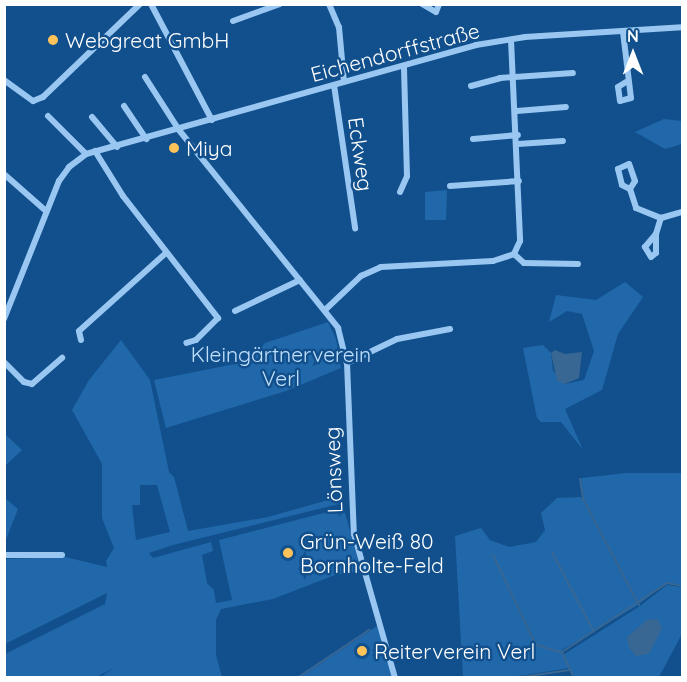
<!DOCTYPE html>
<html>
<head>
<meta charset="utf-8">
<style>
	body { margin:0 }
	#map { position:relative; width:687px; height:682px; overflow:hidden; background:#11508c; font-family:Quicksand,sans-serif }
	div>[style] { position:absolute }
	.green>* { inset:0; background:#2068aa }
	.water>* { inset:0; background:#386794 }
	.stream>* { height:2px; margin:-1px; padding:0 1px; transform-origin:1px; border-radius:1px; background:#386794 }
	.minor>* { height:6px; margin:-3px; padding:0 3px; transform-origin:3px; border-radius:3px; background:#99c7f2 }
	.dots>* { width:16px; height:16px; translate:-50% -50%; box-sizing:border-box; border:3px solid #11508c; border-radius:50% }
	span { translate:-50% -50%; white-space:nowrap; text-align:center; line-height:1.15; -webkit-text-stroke:5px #11508c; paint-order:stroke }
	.poi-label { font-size:21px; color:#fff }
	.left { translate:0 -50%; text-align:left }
	.street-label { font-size:21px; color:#fff }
	.park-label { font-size:21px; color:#c0e0fd }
	.frame { position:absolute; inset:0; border:6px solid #fff; pointer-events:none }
	.north { position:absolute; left:603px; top:24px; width:60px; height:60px; -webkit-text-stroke:4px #11508c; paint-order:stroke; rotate:0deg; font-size:16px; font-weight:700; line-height:24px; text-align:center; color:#fff }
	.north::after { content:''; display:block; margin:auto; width:21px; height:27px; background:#fff; clip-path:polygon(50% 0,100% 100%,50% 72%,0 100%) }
</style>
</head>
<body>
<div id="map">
	<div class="green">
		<i style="clip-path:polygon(664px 119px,682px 121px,682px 144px,665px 149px,635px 132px)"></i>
		<i style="clip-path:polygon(447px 190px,446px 220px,425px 220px,425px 192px)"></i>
		<i style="clip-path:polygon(625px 282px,643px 297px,618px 334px,602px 390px,565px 409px,583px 450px,561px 422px,541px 422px,537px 418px,523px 348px,543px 345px,551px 353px,553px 371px,565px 384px,584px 380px,594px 351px,582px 314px,567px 311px,549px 322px,556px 295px,596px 300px)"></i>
		<i style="clip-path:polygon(328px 322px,336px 339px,341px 368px,286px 391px,166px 428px,154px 380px,250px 361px,265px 343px)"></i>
		<i style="clip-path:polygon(evenodd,121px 340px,150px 380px,169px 472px,174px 477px,188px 531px,268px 517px,342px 496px,343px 503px,173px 545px,149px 553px,153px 558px,211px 542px,213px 551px,202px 555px,207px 583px,214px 590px,216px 603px,232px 600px,219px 540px,339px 509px,345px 513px,361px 571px,335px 575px,273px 599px,221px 609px,216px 620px,216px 655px,222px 677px,100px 677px,114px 668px,96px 677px,5px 677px,5px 654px,105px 604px,107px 593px,5px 644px,5px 559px,65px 557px,107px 567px,106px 561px,114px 548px,102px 518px,102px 464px,72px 410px,89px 380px,121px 340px,140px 485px,157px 485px,170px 532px,136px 540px,132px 505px,140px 505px,140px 485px)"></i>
		<i style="clip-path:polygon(5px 434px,22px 450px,5px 466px)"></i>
		<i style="clip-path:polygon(627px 473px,682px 473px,682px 585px,666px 583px,639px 604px,584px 499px,581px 478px)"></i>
		<i style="clip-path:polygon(evenodd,581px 497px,638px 605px,562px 650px,563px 655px,640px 606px,667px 585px,682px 587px,682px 634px,659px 677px,575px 677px,569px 668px,513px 677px,463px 677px,455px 536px,481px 528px,490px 540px,509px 547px,536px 542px,545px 530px,541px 513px,557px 498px,581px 497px,496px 562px,534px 638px,535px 645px,496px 563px,496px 562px)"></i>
		<i style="clip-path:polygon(5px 498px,18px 509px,5px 542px)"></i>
		<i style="clip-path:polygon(377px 626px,392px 677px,299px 678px)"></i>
	</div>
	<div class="water">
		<i style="clip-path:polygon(555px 350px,565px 354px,582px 352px,579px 378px,565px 384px,557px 381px,551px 353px)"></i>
		<i style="clip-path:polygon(648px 619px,658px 620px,662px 628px,649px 654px,636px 656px,629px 648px,627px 637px)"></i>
	</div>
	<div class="stream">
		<i style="left:580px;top:479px;width:20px;rotate:81deg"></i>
		<i style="left:583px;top:499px;width:120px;rotate:62.2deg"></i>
		<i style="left:552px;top:552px;width:90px;rotate:62.3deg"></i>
		<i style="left:493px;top:555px;width:100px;rotate:64.5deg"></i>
		<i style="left:536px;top:645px;width:26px;rotate:16deg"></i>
		<i style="left:297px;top:678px;width:87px;rotate:-33.7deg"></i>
		<i style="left:516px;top:678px;width:54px;rotate:-8.6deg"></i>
		<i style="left:574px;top:678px;width:29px;rotate:-115deg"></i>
		<i style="left:562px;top:652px;width:126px;rotate:-33.3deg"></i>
		<i style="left:667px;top:583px;width:15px;rotate:11deg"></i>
	</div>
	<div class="minor">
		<i style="left:151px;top:4px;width:131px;rotate:62.3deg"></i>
		<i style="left:329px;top:4px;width:25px;rotate:67deg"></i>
		<i style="left:339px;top:27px;width:55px;rotate:84.8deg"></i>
		<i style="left:422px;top:4px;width:16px;rotate:30deg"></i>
		<i style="left:436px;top:12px;width:9px;rotate:-69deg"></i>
		<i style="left:233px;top:21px;width:50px;rotate:-19.9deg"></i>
		<i style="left:623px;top:32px;width:66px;rotate:83.1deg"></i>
		<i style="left:631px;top:98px;width:11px;rotate:165deg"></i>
		<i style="left:620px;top:101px;width:14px;rotate:-98deg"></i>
		<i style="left:618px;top:87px;width:9px;rotate:-32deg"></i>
		<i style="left:511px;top:40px;width:201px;rotate:87.4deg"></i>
		<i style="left:520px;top:241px;width:14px;rotate:115deg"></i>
		<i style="left:145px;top:77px;width:63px;rotate:57.3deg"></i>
		<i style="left:179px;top:130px;width:254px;rotate:51.2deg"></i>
		<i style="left:338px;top:328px;width:36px;rotate:76deg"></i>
		<i style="left:347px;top:363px;width:171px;rotate:87.7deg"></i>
		<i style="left:354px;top:534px;width:150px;rotate:74.1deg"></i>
		<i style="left:4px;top:80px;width:36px;rotate:36deg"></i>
		<i style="left:33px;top:101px;width:11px;rotate:-22deg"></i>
		<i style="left:43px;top:97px;width:134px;rotate:-43.8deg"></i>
		<i style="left:334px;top:85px;width:145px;rotate:81.6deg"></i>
		<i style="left:471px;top:86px;width:30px;rotate:-15deg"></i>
		<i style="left:500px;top:78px;width:73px;rotate:-3.9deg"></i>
		<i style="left:124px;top:106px;width:40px;rotate:56deg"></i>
		<i style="left:517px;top:111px;width:49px;rotate:-4.7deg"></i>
		<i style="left:48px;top:116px;width:54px;rotate:45deg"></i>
		<i style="left:92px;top:117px;width:39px;rotate:50deg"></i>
		<i style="left:473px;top:139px;width:45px;rotate:-5.1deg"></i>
		<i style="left:518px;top:144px;width:45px;rotate:-3.8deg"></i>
		<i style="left:95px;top:151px;width:53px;rotate:58.1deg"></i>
		<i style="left:123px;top:196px;width:155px;rotate:52.1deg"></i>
		<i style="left:218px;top:318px;width:31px;rotate:135deg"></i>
		<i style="left:196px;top:340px;width:10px;rotate:163deg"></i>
		<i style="left:4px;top:174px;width:56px;rotate:41.4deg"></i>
		<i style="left:450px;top:186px;width:69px;rotate:-4.1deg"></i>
		<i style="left:630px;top:189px;width:9px;rotate:-58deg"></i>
		<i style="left:635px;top:181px;width:18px;rotate:-109deg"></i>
		<i style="left:629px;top:164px;width:12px;rotate:156deg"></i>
		<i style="left:618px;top:169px;width:16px;rotate:76deg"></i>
		<i style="left:622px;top:185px;width:9px;rotate:27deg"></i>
		<i style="left:630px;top:189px;width:20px;rotate:72deg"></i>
		<i style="left:636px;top:208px;width:27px;rotate:22deg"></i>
		<i style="left:661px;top:218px;width:22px;rotate:-16deg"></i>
		<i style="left:400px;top:192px;width:17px;rotate:-66deg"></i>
		<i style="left:407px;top:176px;width:110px;rotate:-91.6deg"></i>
		<i style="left:656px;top:234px;width:19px;rotate:90deg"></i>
		<i style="left:656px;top:253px;width:6px;rotate:141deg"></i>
		<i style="left:651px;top:257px;width:12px;rotate:-121deg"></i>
		<i style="left:645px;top:247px;width:17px;rotate:-50deg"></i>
		<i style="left:656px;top:234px;width:17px;rotate:-73deg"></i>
		<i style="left:325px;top:310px;width:50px;rotate:-43.4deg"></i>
		<i style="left:361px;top:276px;width:22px;rotate:-24deg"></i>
		<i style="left:381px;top:267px;width:112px;rotate:-3.1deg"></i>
		<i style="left:493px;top:261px;width:22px;rotate:-18deg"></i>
		<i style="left:514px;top:254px;width:13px;rotate:42deg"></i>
		<i style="left:524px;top:263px;width:54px;rotate:1.1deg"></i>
		<i style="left:235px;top:311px;width:72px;rotate:-25.5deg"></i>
		<i style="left:4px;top:319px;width:149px;rotate:-68.3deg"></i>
		<i style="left:59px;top:181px;width:17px;rotate:-54deg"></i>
		<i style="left:69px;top:167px;width:21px;rotate:-37deg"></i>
		<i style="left:86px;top:154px;width:405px;rotate:-15.6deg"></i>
		<i style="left:476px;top:45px;width:50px;rotate:-9.3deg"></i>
		<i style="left:525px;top:37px;width:157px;rotate:-3.6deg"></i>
		<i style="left:81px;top:340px;width:9px;rotate:-103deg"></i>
		<i style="left:79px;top:331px;width:117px;rotate:-41.9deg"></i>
		<i style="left:4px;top:362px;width:28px;rotate:45deg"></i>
		<i style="left:24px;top:382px;width:8px;rotate:14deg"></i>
		<i style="left:32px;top:384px;width:40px;rotate:-41deg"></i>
		<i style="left:347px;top:363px;width:55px;rotate:-25.6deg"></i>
		<i style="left:397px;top:339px;width:54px;rotate:-10.7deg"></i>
		<i style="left:4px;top:555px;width:58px"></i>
	</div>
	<div class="dots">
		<i style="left:53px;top:40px;background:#ffc359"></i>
		<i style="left:174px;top:148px;background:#ffc359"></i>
		<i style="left:288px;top:553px;background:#ffc359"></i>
		<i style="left:362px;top:651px;background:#ffc359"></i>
	</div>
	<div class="poi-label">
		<span class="left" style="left:65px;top:40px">Webgreat GmbH</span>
		<span class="left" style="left:186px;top:148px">Miya</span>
		<span class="left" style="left:300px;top:553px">Grün-Weiß 80<br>Bornholte-Feld</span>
		<span class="left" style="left:374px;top:651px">Reiterverein Verl</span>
	</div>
	<div class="street-label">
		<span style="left:395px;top:52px;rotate:-15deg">Eichendorffstraße</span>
		<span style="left:361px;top:154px;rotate:82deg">Eckweg</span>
		<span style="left:333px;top:470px;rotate:-92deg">Lönsweg</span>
	</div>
	<div class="park-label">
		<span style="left:281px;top:366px">Kleingärtnerverein<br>Verl</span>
	</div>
	<div class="frame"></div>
	<div class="north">N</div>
</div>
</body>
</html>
